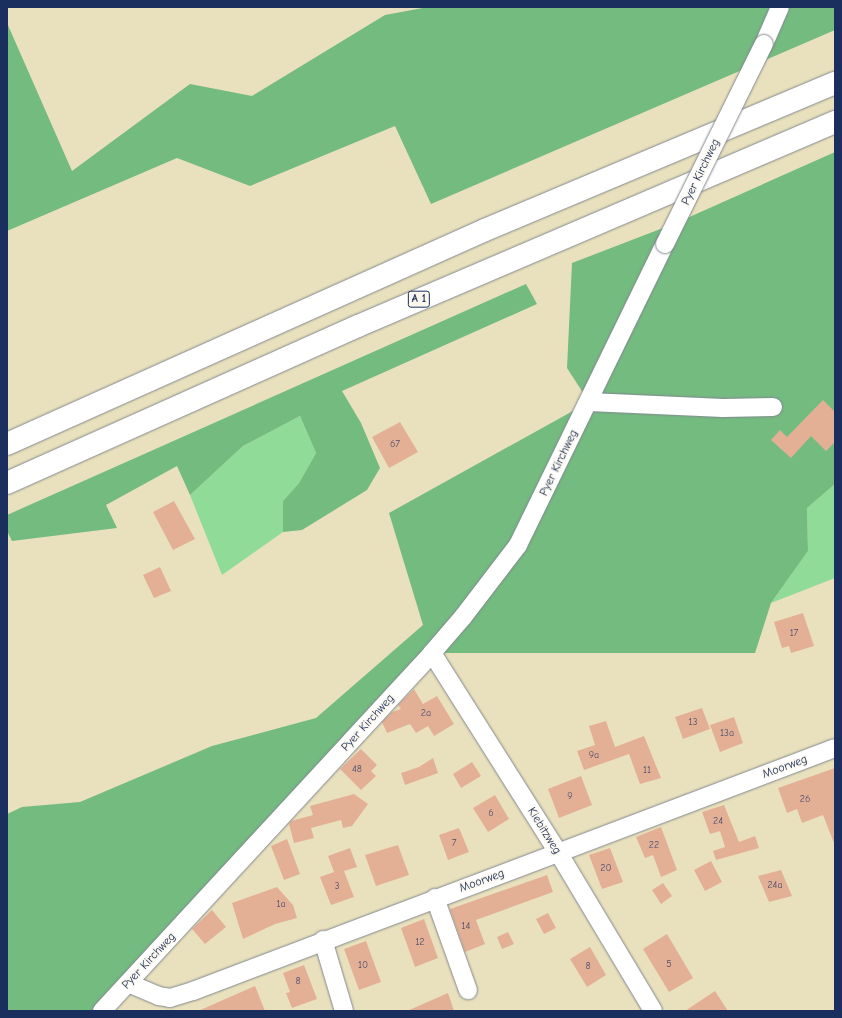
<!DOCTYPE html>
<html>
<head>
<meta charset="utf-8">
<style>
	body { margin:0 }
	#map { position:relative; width:842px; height:1018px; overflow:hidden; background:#e9e1bd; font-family:"Comic Neue",sans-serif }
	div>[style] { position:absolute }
	.green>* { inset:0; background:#90db98 }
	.forest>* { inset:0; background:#74bb80 }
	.building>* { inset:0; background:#e3b096 }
	.roads { filter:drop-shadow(0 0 1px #82888e) drop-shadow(0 0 1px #82888e) }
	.minor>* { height:18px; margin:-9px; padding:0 9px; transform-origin:9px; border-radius:9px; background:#fff }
	.highway>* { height:22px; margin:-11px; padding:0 11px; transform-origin:11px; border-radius:11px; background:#fff }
	.bridges { filter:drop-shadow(0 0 1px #82888e) drop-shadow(0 0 1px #82888e) }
	.minor-bridge>* { height:18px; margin:-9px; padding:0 9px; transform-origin:9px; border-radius:9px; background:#fff }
	span { translate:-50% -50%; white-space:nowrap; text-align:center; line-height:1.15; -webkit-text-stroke:3px #fbf7ec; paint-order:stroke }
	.number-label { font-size:10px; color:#4d4f6c }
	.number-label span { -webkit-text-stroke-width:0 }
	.shield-label span { padding:1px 3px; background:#fbf7ec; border:1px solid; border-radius:3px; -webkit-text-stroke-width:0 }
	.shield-label { font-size:11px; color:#1b2f5e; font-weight:700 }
	.street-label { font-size:12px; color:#1b2f5e }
	.frame { position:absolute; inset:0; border:8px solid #1b2f5e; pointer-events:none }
</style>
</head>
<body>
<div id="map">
	<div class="green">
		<i style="clip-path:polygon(300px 416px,316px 453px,299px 483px,283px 501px,283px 532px,222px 575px,190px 495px,243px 446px)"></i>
		<i style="clip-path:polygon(835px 484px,835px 578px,771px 603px,808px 551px,807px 508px)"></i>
	</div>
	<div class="forest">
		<i style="clip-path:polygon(428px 7px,835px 7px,835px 30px,431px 204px,395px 126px,250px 186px,177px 158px,7px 231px,7px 23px,72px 171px,190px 84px,252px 96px,385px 15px)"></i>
		<i style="clip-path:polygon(835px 152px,835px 484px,807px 508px,808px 551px,771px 603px,755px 653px,432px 653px,102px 1011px,7px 1011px,7px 814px,22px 807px,80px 802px,212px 746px,316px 718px,423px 625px,389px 513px,589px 402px,567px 368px,572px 263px,676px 223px)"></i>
		<i style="clip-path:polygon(526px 284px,537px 304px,342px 391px,361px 423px,380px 468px,367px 490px,302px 530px,283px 532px,283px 501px,299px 483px,316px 453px,300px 416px,243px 446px,190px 495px,177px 466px,106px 505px,117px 528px,12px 541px,7px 531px,7px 515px)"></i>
	</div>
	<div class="building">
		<i style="clip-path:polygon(823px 400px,835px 412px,835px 442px,826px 451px,811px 436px,791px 458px,771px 440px,780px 430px,787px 437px)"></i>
		<i style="clip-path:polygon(400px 422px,418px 452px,389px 468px,372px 437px)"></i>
		<i style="clip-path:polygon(174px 501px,195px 539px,173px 550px,153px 512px)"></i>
		<i style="clip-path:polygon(160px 567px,171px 591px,154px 598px,143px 575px)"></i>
		<i style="clip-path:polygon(803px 613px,814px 646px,791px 653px,789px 646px,782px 648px,774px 622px)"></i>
		<i style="clip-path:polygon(414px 689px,423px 704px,437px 696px,454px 724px,434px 736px,428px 726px,416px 733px,410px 724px,387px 733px,382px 722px,392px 712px,401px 709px,398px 705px)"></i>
		<i style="clip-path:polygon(702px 708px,710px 729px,683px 739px,675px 717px)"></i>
		<i style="clip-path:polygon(734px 717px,743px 743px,720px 752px,710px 725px)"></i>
		<i style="clip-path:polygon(606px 721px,615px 747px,644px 736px,661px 778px,640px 784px,629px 754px,584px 770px,577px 751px,595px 745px,589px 726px)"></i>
		<i style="clip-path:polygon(361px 749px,377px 765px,371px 771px,376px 776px,361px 790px,340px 769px)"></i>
		<i style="clip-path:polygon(433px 758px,438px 773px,405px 785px,401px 773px,419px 767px)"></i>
		<i style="clip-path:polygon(472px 762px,481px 776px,461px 788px,453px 774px)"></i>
		<i style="clip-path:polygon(835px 768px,835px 843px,834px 843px,823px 815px,802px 823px,797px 809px,787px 813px,778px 788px)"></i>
		<i style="clip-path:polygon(581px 776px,592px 805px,559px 818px,548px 789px)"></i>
		<i style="clip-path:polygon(354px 794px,368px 804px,352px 826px,343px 828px,341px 820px,311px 828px,314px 838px,294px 843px,289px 824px,291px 821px,313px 815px,310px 806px)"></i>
		<i style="clip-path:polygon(495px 795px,509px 819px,488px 832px,473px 808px)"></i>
		<i style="clip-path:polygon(724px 805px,739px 842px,755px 836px,759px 848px,716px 860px,713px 851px,725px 847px,720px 831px,710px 834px,702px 812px)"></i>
		<i style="clip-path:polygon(661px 827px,677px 870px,661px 877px,653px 855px,645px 858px,636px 837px)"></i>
		<i style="clip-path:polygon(459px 828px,469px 852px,448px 860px,439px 835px)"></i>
		<i style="clip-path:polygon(287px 839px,300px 874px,284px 880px,271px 846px)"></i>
		<i style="clip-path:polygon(398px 845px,409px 875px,376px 886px,365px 855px)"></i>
		<i style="clip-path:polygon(350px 848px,357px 867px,344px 871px,354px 897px,331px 905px,320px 877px,334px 872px,328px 856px)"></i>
		<i style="clip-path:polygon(610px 848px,623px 882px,602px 889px,589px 855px)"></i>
		<i style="clip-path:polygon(711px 861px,722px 882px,705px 891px,694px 870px)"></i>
		<i style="clip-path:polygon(781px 870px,792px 896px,769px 902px,758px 876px)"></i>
		<i style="clip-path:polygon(547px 875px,553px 892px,476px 920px,485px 944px,465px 952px,450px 909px)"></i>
		<i style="clip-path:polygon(663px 883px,672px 896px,661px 904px,652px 890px)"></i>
		<i style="clip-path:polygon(277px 887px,293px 905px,297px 918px,275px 924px,243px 939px,232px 903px)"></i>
		<i style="clip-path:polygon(212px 910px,226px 927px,205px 944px,192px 929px)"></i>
		<i style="clip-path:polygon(548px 913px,556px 928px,544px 934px,536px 919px)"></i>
		<i style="clip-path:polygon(424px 919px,438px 958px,415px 967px,401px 928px)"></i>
		<i style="clip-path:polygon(508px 932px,514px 944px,502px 949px,497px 937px)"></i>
		<i style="clip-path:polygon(667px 934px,693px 978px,669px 992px,643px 949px)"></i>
		<i style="clip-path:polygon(366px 941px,381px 982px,359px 990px,344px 949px)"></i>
		<i style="clip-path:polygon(590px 947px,606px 975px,587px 987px,570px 959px)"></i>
		<i style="clip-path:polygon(304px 965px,317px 999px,292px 1008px,286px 993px,290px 992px,283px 973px)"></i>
		<i style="clip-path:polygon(255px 986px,265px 1011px,198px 1011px)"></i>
		<i style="clip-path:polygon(715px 991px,728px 1011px,685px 1011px)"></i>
		<i style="clip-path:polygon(448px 993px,454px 1011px,407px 1011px)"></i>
	</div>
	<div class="roads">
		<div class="minor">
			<i style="left:764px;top:44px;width:40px;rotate:-66.6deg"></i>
			<i style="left:589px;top:402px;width:134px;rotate:2.6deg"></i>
			<i style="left:723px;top:408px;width:50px;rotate:-1.1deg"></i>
			<i style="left:432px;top:653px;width:236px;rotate:57.7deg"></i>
			<i style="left:558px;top:852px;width:185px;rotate:59.1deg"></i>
			<i style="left:435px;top:898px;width:98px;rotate:70.3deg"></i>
			<i style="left:323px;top:940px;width:74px;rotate:73.5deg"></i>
			<i style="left:128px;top:983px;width:34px;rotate:23deg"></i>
			<i style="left:159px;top:996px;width:11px;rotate:10deg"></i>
			<i style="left:170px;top:998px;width:24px;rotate:-17deg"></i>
			<i style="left:193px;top:991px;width:686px;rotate:-20.73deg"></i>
			<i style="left:102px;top:1011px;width:487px;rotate:-47.3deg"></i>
			<i style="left:432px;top:653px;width:48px;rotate:-49.3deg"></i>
			<i style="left:463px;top:617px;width:91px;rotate:-52.6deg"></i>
			<i style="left:518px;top:545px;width:335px;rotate:-64deg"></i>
		</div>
		<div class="highway">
			<i style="left:7px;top:444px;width:524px;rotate:-24.12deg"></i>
			<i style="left:485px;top:230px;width:380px;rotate:-22.8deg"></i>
			<i style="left:7px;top:483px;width:385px;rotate:-24.1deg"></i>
			<i style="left:358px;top:326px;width:519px;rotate:-23.16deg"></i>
		</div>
	</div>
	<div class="bridges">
		<div class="minor-bridge">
			<i style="left:665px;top:244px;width:223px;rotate:-63.7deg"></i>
		</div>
	</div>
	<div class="number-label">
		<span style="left:395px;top:445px">67</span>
		<span style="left:794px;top:634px">17</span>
		<span style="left:426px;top:714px">2a</span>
		<span style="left:693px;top:723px">13</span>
		<span style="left:727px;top:734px">13a</span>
		<span style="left:594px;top:756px">9a</span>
		<span style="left:357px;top:770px">48</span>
		<span style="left:647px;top:771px">11</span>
		<span style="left:570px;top:797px">9</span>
		<span style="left:805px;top:800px">26</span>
		<span style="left:491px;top:814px">6</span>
		<span style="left:718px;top:822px">24</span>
		<span style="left:454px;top:844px">7</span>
		<span style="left:654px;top:846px">22</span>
		<span style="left:606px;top:869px">20</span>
		<span style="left:775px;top:886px">24a</span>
		<span style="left:337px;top:887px">3</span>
		<span style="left:281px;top:905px">1a</span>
		<span style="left:466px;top:927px">14</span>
		<span style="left:420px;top:943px">12</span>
		<span style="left:669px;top:965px">5</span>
		<span style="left:363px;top:966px">10</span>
		<span style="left:588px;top:967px">8</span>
		<span style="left:298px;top:982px">8</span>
	</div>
	<div class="shield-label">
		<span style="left:419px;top:299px">A 1</span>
	</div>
	<div class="street-label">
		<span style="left:701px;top:172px;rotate:-64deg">Pyer Kirchweg</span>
		<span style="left:559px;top:463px;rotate:-64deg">Pyer Kirchweg</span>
		<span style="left:368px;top:723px;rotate:-48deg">Pyer Kirchweg</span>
		<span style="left:785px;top:767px;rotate:-20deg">Moorweg</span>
		<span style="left:544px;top:831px;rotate:58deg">Kiebitzweg</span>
		<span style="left:482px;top:881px;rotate:-20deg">Moorweg</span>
		<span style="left:149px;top:961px;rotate:-47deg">Pyer Kirchweg</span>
	</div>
	<div class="frame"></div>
</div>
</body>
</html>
